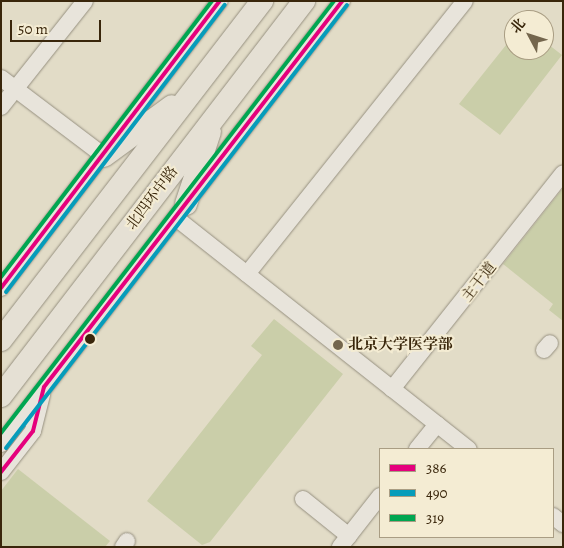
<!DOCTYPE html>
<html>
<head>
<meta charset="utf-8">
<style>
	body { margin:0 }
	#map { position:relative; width:564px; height:548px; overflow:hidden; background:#e2dcc7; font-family:Alegreya,"Noto Serif SC",serif }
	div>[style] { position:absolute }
	.green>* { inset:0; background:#cacea9 }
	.roads { filter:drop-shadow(0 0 1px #969080) drop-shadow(0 0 1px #969080) }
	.minor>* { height:16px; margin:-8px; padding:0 8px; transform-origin:8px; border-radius:8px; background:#e8e4db }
	.highway>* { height:22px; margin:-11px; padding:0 11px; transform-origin:11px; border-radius:11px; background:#e5e0d4 }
	.bus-1>* { height:4px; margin:-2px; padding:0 2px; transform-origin:2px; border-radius:2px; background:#e5007d }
	.bus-2>* { height:4px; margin:-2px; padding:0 2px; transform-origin:2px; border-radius:2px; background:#069cba }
	.bus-3>* { height:4px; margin:-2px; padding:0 2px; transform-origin:2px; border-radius:2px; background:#00a651 }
	.dots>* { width:14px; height:14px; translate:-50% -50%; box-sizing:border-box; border:2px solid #f4ecd3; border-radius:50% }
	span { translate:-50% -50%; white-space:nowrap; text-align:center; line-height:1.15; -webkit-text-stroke:4px #f4ecd3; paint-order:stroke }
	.street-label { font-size:15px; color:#39260b }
	.poi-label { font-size:15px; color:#39260b; font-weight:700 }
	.left { translate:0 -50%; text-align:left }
	.frame { position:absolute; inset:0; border:2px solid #39260b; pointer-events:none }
	.legend { position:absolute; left:379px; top:448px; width:175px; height:90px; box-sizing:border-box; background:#f4ecd3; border:1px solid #a99d83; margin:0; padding:6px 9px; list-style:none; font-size:15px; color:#39260b }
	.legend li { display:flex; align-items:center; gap:10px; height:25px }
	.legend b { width:25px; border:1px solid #a99d83 }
	.north { position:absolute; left:504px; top:10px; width:50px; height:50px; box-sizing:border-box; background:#f4ecd3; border:1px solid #a99d83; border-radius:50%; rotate:310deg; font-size:14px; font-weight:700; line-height:20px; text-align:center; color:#39260b }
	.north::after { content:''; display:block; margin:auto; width:18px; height:22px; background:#74664d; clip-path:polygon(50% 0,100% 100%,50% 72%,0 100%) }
	.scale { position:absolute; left:10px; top:20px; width:91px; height:22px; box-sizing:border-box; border:2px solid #39260b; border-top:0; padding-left:6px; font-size:15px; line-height:18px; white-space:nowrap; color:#39260b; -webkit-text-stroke:4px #f4ecd3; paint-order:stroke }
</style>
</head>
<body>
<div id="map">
	<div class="green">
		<i style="clip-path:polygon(514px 35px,514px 50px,544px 50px,544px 41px,562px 55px,500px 135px,459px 104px)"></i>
		<i style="clip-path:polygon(563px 188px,563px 321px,549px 310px,553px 304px,503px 264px)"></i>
		<i style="clip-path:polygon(274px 319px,343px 374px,210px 542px,202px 545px,147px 501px,262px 355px,251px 346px)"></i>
		<i style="clip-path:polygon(18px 469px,110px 541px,105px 547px,1px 547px,1px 491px)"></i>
	</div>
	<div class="roads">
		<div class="minor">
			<i style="left:1px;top:78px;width:129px;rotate:37.1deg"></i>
			<i style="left:1px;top:107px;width:135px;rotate:-51.6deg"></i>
			<i style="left:176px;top:218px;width:373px;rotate:38.3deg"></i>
			<i style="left:247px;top:274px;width:349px;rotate:-51.4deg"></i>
			<i style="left:1px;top:288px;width:361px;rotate:-52.7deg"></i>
			<i style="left:544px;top:350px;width:9px;rotate:-49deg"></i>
			<i style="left:392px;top:389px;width:275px;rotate:-51.6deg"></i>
			<i style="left:1px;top:444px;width:559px;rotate:-52.41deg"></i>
			<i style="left:417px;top:449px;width:32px;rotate:-51deg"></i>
			<i style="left:1px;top:472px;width:52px;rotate:-52deg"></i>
			<i style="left:33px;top:431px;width:38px;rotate:-76deg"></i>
			<i style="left:303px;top:499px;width:59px;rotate:38.8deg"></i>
			<i style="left:553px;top:516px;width:13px;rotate:39deg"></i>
			<i style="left:123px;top:547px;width:7px;rotate:-56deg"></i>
			<i style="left:340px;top:547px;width:65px;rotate:-51.9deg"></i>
		</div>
		<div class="highway">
			<i style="left:104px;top:156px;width:84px;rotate:-36.3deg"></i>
			<i style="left:186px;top:204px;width:76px;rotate:-71.6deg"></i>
			<i style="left:1px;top:340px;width:428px;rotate:-52.4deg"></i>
			<i style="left:1px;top:396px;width:498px;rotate:-52.5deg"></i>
		</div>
	</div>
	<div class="bus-1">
		<i style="left:1px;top:288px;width:361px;rotate:-52.7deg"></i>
		<i style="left:1px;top:472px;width:52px;rotate:-52deg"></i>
		<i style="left:33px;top:431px;width:45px;rotate:-76deg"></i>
		<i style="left:44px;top:387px;width:488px;rotate:-52.3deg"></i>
	</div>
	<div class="bus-2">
		<i style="left:6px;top:292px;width:361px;rotate:-52.7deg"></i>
		<i style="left:6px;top:448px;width:559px;rotate:-52.41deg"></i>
	</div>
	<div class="bus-3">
		<i style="left:1px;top:277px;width:347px;rotate:-52.6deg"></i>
		<i style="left:1px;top:433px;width:545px;rotate:-52.37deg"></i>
	</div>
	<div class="dots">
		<i style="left:90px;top:339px;background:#39260b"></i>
		<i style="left:338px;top:345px;background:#74664d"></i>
	</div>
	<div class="street-label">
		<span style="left:152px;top:198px;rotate:-53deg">北四环中路</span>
		<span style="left:479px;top:282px;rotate:-52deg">主干道</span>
	</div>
	<div class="poi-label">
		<span class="left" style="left:348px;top:345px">北京大学医学部</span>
	</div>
	<div class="frame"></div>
	<ul class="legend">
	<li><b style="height:6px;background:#e5007d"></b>386</li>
	<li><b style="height:6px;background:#069cba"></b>490</li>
	<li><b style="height:6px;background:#00a651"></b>319</li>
	</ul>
	<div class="north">北</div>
	<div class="scale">50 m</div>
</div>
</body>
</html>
